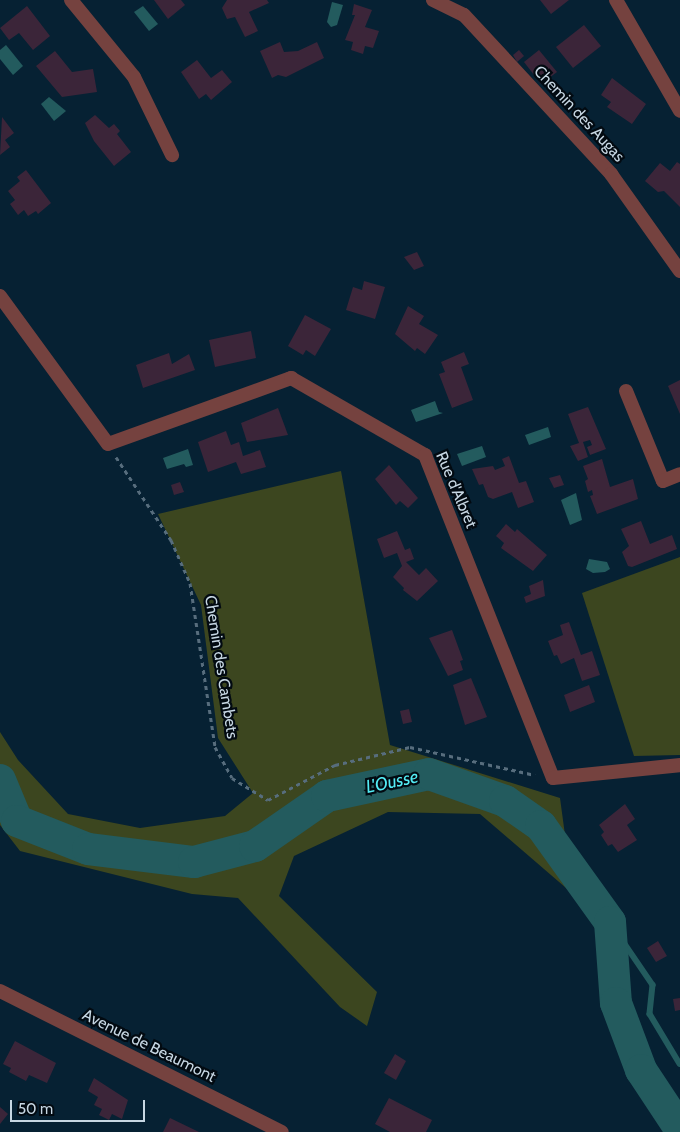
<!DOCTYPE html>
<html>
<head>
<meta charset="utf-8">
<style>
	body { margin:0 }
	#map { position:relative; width:680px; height:1132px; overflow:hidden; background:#062133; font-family:Cabin,sans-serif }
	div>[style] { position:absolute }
	.green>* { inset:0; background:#3c461f }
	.water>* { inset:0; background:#235b5e }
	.stream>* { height:5.5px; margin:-2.75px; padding:0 2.75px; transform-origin:2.75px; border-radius:2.75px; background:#235b5e }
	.river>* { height:32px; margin:-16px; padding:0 16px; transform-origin:16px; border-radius:16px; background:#235b5e }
	.building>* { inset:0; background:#3b2539 }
	.path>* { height:3px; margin-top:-1.5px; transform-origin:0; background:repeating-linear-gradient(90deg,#576d7d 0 4px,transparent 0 8px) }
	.minor>* { height:14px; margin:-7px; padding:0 7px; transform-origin:7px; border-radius:7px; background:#75423f }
	.tertiary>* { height:14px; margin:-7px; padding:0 7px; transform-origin:7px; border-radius:7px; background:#75423f }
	span { translate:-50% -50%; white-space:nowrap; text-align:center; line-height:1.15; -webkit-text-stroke:4.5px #020a11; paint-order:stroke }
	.street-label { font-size:16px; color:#c7d7e3 }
	.water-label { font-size:18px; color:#53ecf4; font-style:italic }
	.scale { position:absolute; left:10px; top:1100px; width:135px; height:22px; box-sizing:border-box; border:2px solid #c7d7e3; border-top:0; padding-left:6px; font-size:15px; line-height:18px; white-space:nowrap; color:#c7d7e3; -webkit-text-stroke:4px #020a11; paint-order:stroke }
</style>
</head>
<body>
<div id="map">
	<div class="green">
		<i style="clip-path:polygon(341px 471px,390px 745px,560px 798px,573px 894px,480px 814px,388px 812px,294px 856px,279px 896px,377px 992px,367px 1026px,340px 1007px,238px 898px,192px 894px,20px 851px,0 825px,0 732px,18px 760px,68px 814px,140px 828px,225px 816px,253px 793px,218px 738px,201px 605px,158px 514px)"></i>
		<i style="clip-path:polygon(680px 557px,680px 755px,634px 756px,582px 593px)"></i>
	</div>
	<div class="water">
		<i style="clip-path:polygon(332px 2px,343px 5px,337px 25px,331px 27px,327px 22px)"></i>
		<i style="clip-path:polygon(143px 6px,158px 24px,149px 31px,134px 12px)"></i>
		<i style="clip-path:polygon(6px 45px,23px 66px,13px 75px,0 59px,0 50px)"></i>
		<i style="clip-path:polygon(49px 97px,66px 111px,54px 121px,41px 104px)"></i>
		<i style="clip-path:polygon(435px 401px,439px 412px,443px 413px,416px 422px,411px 410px)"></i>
		<i style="clip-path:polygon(548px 427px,551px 437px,529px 445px,525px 435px)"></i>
		<i style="clip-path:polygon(482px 446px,486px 457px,462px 466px,457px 454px)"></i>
		<i style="clip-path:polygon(188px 449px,193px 465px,186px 467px,184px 464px,167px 469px,163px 458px)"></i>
		<i style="clip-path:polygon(576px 493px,582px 520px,570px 525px,561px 500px)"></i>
		<i style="clip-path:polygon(589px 559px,607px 562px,610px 569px,605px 572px,593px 573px,586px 569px)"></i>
	</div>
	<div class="stream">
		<i style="left:610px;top:922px;width:76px;rotate:55.7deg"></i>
		<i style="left:653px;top:985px;width:29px;rotate:96deg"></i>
		<i style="left:650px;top:1014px;width:58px;rotate:59deg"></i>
	</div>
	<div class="river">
		<i style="left:0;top:780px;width:44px;rotate:67.5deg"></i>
		<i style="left:17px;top:821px;width:76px;rotate:21.5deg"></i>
		<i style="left:88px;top:849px;width:107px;rotate:7deg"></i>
		<i style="left:194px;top:862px;width:63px;rotate:-14.7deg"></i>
		<i style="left:255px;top:846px;width:88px;rotate:-34.8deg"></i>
		<i style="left:327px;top:796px;width:104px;rotate:-12.2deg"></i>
		<i style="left:429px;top:774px;width:81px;rotate:19.6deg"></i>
		<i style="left:505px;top:801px;width:44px;rotate:34.8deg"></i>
		<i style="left:541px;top:826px;width:118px;rotate:54.3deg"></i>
		<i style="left:610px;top:922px;width:81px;rotate:85.8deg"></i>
		<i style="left:616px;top:1003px;width:72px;rotate:69.5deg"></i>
		<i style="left:641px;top:1070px;width:71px;rotate:56.5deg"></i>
	</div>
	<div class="building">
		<i style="clip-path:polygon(154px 0,181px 0,185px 5px,168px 19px)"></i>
		<i style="clip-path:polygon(227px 0,267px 0,269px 3px,249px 12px,258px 31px,245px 37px,235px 17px,227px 19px,222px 8px)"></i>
		<i style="clip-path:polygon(540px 0,569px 0,551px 14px)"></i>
		<i style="clip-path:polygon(354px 4px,372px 10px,365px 27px,379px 31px,373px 48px,365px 46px,363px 54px,351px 50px,353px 42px,345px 40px,355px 15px,352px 15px)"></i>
		<i style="clip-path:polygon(27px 6px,50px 36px,33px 50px,19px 33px,9px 40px,0 28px)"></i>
		<i style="clip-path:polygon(584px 25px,601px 46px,573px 68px,556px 47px)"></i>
		<i style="clip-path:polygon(280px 42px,284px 52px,298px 51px,317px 42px,324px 58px,286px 77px,278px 75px,272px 78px,260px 51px)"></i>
		<i style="clip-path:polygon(519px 50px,524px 56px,517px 62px,513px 55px)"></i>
		<i style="clip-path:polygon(539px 50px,557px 72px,541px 84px,524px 62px)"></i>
		<i style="clip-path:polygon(55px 51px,72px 72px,93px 69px,97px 92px,62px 97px,36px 66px)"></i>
		<i style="clip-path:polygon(197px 60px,211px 78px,222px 70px,232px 82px,211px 100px,206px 94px,199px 99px,181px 72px)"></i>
		<i style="clip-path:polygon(612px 78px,646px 104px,632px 124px,607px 107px,611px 102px,601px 95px)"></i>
		<i style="clip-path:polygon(95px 115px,109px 128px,114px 124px,120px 131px,117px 134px,131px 152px,114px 166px,94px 141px,85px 123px)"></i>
		<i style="clip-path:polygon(2px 117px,14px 133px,5px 140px,10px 147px,0 155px)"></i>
		<i style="clip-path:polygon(677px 162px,680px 164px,680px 207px,664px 191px,658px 192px,645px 181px,660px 163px,670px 171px)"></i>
		<i style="clip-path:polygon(26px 170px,51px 203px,38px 214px,36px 211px,28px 216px,24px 210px,18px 215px,10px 204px,15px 200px,8px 191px,20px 181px,17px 177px)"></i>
		<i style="clip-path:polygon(417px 252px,424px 266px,414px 270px,404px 257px)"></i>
		<i style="clip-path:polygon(364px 281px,385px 287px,375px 319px,346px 310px,353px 287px,362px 290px)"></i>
		<i style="clip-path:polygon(408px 306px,424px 316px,419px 324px,438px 335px,425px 354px,417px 348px,415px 351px,395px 334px)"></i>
		<i style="clip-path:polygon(305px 315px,331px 329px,315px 356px,306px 350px,303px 355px,288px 346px)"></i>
		<i style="clip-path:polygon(251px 331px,256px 358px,215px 367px,209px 340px)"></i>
		<i style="clip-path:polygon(464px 352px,469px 364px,461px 367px,473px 400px,452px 408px,439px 374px,445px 372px,441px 362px)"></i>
		<i style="clip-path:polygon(169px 353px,172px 364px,189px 354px,195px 370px,143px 388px,136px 365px)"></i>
		<i style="clip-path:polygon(680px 380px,680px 414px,668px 386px)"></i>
		<i style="clip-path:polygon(588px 407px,606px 449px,590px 455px,587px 447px,592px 445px,590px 440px,583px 442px,588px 457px,578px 461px,570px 446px,579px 443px,568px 414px)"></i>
		<i style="clip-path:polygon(278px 408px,288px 435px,247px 442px,241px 423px)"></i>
		<i style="clip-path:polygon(226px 431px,231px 445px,239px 442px,243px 456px,260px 450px,266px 467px,241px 474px,236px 462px,208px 472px,198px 442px)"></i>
		<i style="clip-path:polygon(509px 456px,519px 483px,526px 481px,534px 502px,518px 508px,512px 492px,493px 499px,488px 497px,483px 484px,479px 485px,472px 469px,493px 466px,495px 470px,505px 466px,502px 459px)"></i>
		<i style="clip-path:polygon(602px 459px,610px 487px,633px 479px,638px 499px,597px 514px,590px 496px,593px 495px,592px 490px,588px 492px,585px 481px,588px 479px,583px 466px)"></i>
		<i style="clip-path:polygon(389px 465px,418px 498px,408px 508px,400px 501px,396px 505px,375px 479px)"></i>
		<i style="clip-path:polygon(560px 475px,564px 485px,554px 488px,549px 478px)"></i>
		<i style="clip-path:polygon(180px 482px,184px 492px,174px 495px,171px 485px)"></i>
		<i style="clip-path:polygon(641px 521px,650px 544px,672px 535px,677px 549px,632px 567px,628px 566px,622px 552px,629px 546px,621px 529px)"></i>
		<i style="clip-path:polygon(506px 524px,515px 532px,517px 529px,547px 555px,533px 571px,501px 548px,504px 543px,496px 536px)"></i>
		<i style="clip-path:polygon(397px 531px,405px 550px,410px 548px,414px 559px,406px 562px,419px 575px,426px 568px,438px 581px,417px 601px,403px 590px,404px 588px,393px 577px,402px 566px,397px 553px,384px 558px,377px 539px)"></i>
		<i style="clip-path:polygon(543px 580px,545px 596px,526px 603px,524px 597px,531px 594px,529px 586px)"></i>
		<i style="clip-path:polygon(569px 622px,581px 655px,592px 651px,600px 675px,582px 681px,574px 658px,561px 664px,557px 655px,554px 656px,548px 641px,563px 635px,560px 625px)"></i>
		<i style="clip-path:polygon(452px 630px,463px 660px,460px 661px,463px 670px,448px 676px,429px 638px)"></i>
		<i style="clip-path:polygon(471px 678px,487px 717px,465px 725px,453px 685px)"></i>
		<i style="clip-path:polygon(589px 685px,595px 702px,570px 712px,564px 695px)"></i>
		<i style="clip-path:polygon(409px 709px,412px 722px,403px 724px,400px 711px)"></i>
		<i style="clip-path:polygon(625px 804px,635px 819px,627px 825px,637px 840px,618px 852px,612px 844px,608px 846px,601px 835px,604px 832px,599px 825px)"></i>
		<i style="clip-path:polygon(658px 941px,667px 956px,656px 962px,647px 948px)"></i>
		<i style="clip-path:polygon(680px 998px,680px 1010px,675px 1011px,673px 999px)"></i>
		<i style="clip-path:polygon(15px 1041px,56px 1063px,47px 1083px,29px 1075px,26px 1081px,9px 1072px,11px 1068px,3px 1064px)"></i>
		<i style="clip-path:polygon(395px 1054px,406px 1061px,396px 1080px,384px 1073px)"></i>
		<i style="clip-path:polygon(94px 1078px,128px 1100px,122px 1119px,112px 1114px,109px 1120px,99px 1115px,102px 1109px,94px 1105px,98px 1097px,88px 1091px)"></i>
		<i style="clip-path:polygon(389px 1098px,432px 1120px,426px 1132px,390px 1132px,375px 1124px)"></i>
		<i style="clip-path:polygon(0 1107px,8px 1114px,0 1124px)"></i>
		<i style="clip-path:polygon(170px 1118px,199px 1132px,163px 1132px)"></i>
	</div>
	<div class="path">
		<i style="left:116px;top:457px;width:100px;rotate:56.5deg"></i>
		<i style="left:171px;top:540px;width:47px;rotate:66.2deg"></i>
		<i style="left:190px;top:583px;width:166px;rotate:81.3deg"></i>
		<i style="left:215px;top:747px;width:35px;rotate:61deg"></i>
		<i style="left:232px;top:778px;width:42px;rotate:31.4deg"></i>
		<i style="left:268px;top:800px;width:76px;rotate:-27.6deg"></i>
		<i style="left:335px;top:765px;width:77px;rotate:-13.5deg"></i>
		<i style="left:410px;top:747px;width:128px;rotate:12.6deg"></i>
	</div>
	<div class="minor">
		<i style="left:71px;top:0;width:99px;rotate:50.7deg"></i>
		<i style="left:134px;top:77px;width:87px;rotate:64deg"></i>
		<i style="left:433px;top:0;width:34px;rotate:26deg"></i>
		<i style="left:464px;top:15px;width:217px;rotate:47.2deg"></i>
		<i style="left:611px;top:174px;width:119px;rotate:54.6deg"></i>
		<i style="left:616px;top:0;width:128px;rotate:60deg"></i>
		<i style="left:0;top:296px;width:183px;rotate:53.9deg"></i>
		<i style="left:108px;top:444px;width:195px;rotate:-19.8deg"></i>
		<i style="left:291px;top:378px;width:155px;rotate:29.9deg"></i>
		<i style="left:425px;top:455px;width:347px;rotate:68.4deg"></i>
		<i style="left:553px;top:778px;width:128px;rotate:-5.8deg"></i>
		<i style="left:626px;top:391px;width:97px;rotate:67.7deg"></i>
		<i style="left:663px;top:481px;width:18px;rotate:-22deg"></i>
	</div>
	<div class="tertiary">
		<i style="left:0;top:991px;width:315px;rotate:26.6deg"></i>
	</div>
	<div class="street-label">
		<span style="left:579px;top:114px;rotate:47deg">Chemin des Augas</span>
		<span style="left:456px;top:490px;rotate:67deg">Rue d'Albret</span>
		<span style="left:221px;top:667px;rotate:81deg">Chemin des Cambets</span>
		<span style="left:149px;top:1046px;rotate:26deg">Avenue de Beaumont</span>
	</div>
	<div class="water-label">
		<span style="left:392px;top:782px;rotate:-12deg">L'Ousse</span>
	</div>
	<div class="scale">50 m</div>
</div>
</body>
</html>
